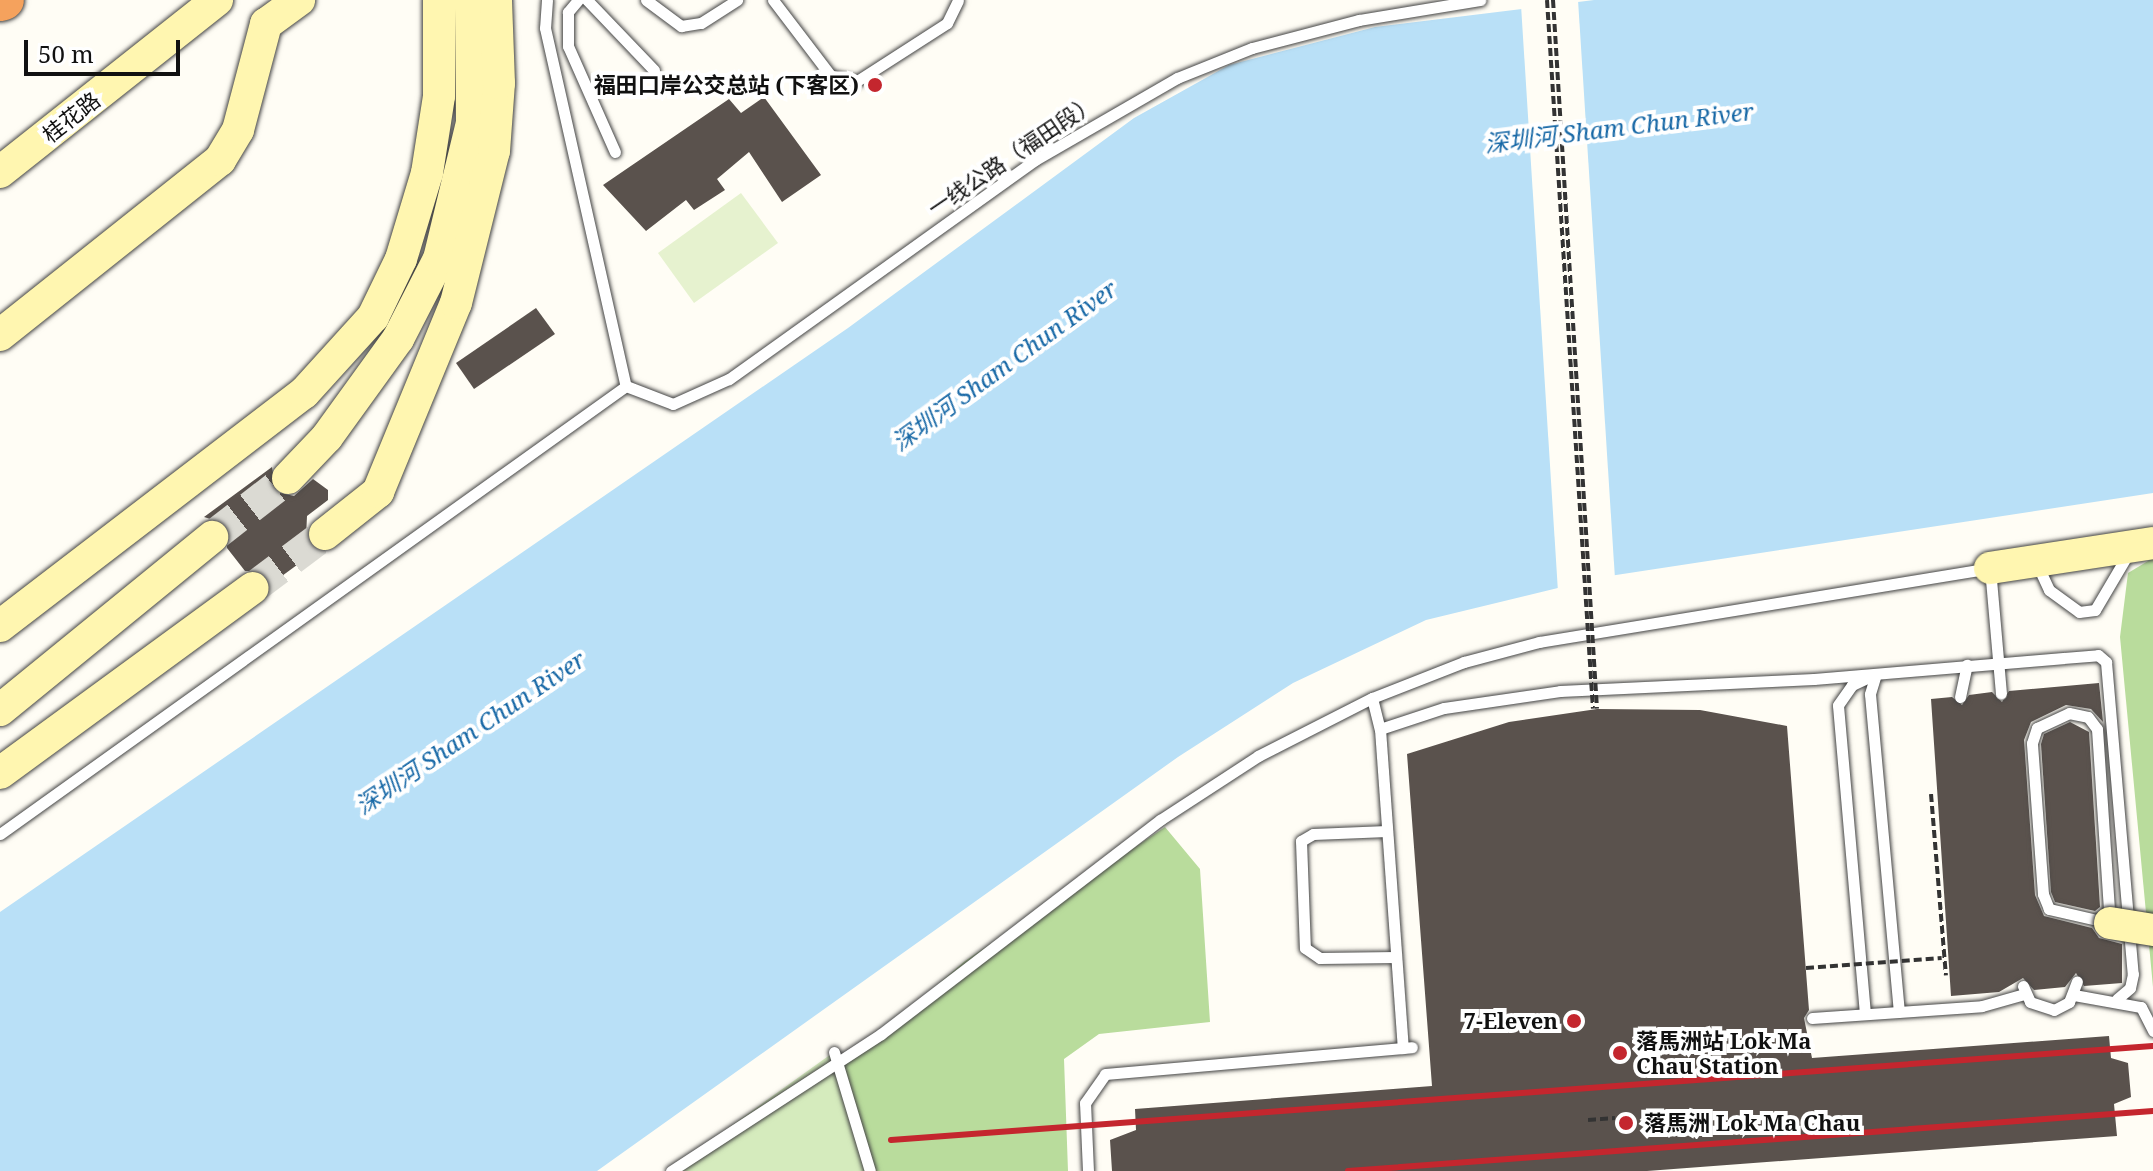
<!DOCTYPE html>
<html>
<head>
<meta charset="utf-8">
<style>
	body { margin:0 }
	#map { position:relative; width:2153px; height:1171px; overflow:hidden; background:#fffdf5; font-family:"Noto Serif","Noto Sans SC",serif }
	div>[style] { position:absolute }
	.green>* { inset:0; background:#d5ebbd }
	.forest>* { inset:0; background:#b9dc9c }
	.pitch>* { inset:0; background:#e6f2cf }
	.water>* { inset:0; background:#b9e0f7 }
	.pier>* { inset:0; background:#fffdf5 }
	.building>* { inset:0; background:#5a524d }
	.secondary-tunnel>* { height:32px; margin-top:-16px; transform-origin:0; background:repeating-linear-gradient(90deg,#dbdad3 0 32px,transparent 0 48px) }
	.path>* { height:4px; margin-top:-2px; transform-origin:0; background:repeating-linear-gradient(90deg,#333 0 8px,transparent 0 12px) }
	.roads { filter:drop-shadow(0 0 2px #444) drop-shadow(0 0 2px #444) }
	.lane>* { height:11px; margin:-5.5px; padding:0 5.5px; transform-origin:5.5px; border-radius:5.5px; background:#fff }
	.secondary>* { height:32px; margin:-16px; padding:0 16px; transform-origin:16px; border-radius:16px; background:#fff6b0 }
	.highway>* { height:40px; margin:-20px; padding:0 20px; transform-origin:20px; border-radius:20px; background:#f5a25d }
	.rail>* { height:6px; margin:-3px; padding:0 3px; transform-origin:3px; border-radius:3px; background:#c4262e }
	.path-bridge>* { height:4px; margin-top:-2px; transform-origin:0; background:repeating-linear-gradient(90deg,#333 0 8px,transparent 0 12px) }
	.bridges { filter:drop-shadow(0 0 2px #333) drop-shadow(0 0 2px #333) }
	.secondary-bridge>* { height:32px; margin:-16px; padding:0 16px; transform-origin:16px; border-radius:16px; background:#fff6b0 }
	.dots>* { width:22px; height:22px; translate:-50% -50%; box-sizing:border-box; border:4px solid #fff; border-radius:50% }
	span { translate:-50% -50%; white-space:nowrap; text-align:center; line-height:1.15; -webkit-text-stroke:8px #fff; paint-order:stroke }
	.poi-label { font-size:22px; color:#111; font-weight:700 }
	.right { translate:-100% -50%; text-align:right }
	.left { translate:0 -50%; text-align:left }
	.street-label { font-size:22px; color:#111 }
	.water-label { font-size:24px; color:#1768a6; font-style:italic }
	.scale { position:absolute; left:24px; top:40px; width:156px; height:36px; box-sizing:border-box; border:4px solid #111; border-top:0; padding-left:10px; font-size:24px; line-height:28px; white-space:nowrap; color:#111; -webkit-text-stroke:6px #fff; paint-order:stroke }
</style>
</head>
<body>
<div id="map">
	<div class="green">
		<i style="clip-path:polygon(834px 1052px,870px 1171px,668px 1171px)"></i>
	</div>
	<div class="forest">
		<i style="clip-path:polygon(2153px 558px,2153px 987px,2120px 637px,2128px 573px)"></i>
		<i style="clip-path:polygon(1165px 827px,1200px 869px,1210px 1022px,1099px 1034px,1064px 1059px,1068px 1171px,867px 1171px,838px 1070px,965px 961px)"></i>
	</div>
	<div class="pitch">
		<i style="clip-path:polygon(741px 193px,778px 243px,694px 303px,658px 253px)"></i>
	</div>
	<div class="water">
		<i style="clip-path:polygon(1594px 0,2153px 0,2153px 493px,1603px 577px,1426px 620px,1293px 683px,1178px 757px,597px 1171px,0 1171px,0 912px,848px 328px,1134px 118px,1229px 65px,1375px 27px)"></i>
	</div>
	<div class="pier">
		<i style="clip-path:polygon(1578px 0,1615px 579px,1558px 592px,1521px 5px)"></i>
	</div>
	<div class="building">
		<i style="clip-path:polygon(764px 97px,821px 175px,782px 202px,749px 152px,717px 179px,725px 190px,694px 210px,686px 200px,646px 231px,603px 185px,729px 99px,741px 113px)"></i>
		<i style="clip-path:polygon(536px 308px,555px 334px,474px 389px,456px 363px)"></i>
		<i style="clip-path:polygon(272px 467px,276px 492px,294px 496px,313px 479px,328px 490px,328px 500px,307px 516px,306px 538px,316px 551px,271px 584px,261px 571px,245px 571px,227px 548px,226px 524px,204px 517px)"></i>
		<i style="clip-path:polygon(2099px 683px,2103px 722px,2091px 709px,2066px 705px,2031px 722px,2024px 740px,2035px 895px,2044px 916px,2092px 928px,2099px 938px,2122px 944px,2122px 983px,2084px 986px,2076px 973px,2065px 987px,2034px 990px,2023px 978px,1999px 992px,1951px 996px,1931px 699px,1952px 697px,1962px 705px,1969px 695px,1992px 692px,2002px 702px,2009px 691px)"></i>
		<i style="clip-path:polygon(1597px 709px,1700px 710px,1787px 726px,1809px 1010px,1804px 1018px,1812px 1058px,2109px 1036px,2111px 1058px,2128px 1063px,2131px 1097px,2114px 1104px,2117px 1136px,1647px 1171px,1112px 1171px,1110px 1140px,1136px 1130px,1135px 1109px,1432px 1086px,1407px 754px,1509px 722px)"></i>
		<i style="clip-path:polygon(2070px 722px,2089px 732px,2100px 907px,2095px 911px,2055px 902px,2051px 892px,2041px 744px,2044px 734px)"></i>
	</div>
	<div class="secondary-tunnel">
		<i style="left:212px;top:537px;width:96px;rotate:-37.8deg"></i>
		<i style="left:253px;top:588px;width:90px;rotate:-36.9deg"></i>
	</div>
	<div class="path">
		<i style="left:1931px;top:794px;width:182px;rotate:85.3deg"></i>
		<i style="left:1650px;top:1116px;width:29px;rotate:-6deg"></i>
		<i style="left:1588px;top:1120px;width:27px;rotate:-4deg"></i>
	</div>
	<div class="roads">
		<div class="lane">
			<i style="left:547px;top:0;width:28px;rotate:94deg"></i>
			<i style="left:545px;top:28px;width:367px;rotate:77.3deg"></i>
			<i style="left:626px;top:386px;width:50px;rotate:21deg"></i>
			<i style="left:673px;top:404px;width:61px;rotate:-24.1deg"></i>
			<i style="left:729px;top:379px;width:376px;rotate:-35.6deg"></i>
			<i style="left:1035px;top:160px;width:164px;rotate:-30deg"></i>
			<i style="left:1177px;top:78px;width:81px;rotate:-21.8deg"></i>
			<i style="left:1252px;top:48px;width:111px;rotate:-14.7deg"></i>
			<i style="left:1359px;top:20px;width:123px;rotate:-9.4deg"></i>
			<i style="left:578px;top:0;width:16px;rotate:130deg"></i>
			<i style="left:568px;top:12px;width:34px;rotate:90deg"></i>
			<i style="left:568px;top:46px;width:116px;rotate:66.1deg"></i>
			<i style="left:587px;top:0;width:97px;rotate:46.3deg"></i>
			<i style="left:646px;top:0;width:44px;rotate:36.6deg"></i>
			<i style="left:681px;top:26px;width:20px;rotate:-9deg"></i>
			<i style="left:701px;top:23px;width:43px;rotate:-32.6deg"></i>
			<i style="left:773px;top:0;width:96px;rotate:52.7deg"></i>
			<i style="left:831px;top:76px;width:26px;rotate:11deg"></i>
			<i style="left:857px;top:81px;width:107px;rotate:-32.8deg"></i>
			<i style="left:947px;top:23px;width:25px;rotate:-64deg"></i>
			<i style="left:2036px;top:562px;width:31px;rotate:65deg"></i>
			<i style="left:2049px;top:590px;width:37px;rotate:36deg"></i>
			<i style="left:2079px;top:612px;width:16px;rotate:-7deg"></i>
			<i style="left:2095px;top:610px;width:65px;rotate:-59.5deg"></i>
			<i style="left:1876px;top:674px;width:21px;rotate:107deg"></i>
			<i style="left:1870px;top:694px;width:319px;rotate:84.8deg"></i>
			<i style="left:1960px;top:697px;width:33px;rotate:-78deg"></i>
			<i style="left:1372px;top:698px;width:32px;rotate:76deg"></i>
			<i style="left:1380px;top:729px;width:67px;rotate:-18.2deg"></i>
			<i style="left:1444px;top:708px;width:117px;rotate:-8.3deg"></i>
			<i style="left:1560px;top:691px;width:254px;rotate:-2.7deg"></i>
			<i style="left:1814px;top:679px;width:285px;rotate:-4.8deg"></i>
			<i style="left:2098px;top:655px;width:11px;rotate:41deg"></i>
			<i style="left:2106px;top:662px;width:313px;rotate:85.1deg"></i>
			<i style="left:2133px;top:974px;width:14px;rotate:102deg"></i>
			<i style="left:2130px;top:988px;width:17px;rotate:140deg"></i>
			<i style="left:2069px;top:713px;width:19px;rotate:12deg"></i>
			<i style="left:2088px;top:717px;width:15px;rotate:53deg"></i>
			<i style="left:2097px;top:729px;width:194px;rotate:86.2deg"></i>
			<i style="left:2110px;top:923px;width:63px;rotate:-167.1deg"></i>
			<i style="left:2049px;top:909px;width:16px;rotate:-112deg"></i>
			<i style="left:2043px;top:894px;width:151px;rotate:-94.2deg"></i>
			<i style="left:2032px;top:743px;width:16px;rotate:-72deg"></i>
			<i style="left:2037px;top:728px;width:35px;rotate:-25deg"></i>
			<i style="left:1380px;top:729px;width:320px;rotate:85.9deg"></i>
			<i style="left:1387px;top:831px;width:74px;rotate:177.7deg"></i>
			<i style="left:1313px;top:834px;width:14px;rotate:150deg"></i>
			<i style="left:1301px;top:841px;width:107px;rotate:87.9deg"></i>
			<i style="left:1305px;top:948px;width:18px;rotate:34deg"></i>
			<i style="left:1320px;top:958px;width:76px;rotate:-0.8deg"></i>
			<i style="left:0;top:834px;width:770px;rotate:-35.59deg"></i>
			<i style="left:2023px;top:986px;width:17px;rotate:66deg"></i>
			<i style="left:2030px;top:1002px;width:25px;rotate:18deg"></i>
			<i style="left:2054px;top:1010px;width:17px;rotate:-28deg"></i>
			<i style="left:2069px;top:1002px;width:22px;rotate:-69deg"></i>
			<i style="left:2074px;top:995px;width:68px;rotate:10.2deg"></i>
			<i style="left:2141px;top:1007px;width:27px;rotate:63deg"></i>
			<i style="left:1865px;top:1014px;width:310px;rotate:-95deg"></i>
			<i style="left:1838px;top:705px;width:24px;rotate:-55deg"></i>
			<i style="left:1852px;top:685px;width:17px;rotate:-25deg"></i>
			<i style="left:1812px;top:1018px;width:170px;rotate:-4deg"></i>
			<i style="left:1982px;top:1006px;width:44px;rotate:-15.9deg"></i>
			<i style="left:834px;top:1052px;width:124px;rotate:73.2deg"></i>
			<i style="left:671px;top:1171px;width:251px;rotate:-33.1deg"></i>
			<i style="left:881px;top:1034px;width:352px;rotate:-37.5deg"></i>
			<i style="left:1160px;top:820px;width:117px;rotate:-33.1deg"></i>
			<i style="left:1258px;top:756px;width:128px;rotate:-27deg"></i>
			<i style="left:1372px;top:698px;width:99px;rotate:-21.4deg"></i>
			<i style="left:1464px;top:662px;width:78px;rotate:-14.9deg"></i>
			<i style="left:1539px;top:642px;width:457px;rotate:-9.3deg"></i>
			<i style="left:1990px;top:568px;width:126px;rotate:85deg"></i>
			<i style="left:1088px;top:1171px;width:68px;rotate:-92.5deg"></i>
			<i style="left:1085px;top:1103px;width:35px;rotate:-55deg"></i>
			<i style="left:1105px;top:1074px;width:308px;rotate:-5deg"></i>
		</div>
		<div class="secondary">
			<i style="left:0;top:172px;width:277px;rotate:-38.4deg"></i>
			<i style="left:0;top:335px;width:281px;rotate:-38.5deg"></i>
			<i style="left:220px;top:160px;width:35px;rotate:-59deg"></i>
			<i style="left:238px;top:130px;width:110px;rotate:-75.2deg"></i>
			<i style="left:266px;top:24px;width:41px;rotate:-36deg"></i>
			<i style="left:288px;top:478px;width:57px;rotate:-46.4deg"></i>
			<i style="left:327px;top:437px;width:121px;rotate:-54.1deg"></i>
			<i style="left:398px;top:339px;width:90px;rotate:-62.9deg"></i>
			<i style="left:439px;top:259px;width:140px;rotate:-76.4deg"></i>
			<i style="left:472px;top:123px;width:123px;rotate:-90.5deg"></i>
			<i style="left:325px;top:534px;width:68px;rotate:-38.4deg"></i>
			<i style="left:378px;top:492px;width:204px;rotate:-67.6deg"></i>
			<i style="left:456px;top:303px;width:157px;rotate:-76deg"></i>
			<i style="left:494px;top:151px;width:68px;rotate:-85.8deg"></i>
			<i style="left:499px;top:83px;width:83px;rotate:-92.1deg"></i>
			<i style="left:1990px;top:568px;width:165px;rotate:-8.7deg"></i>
			<i style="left:0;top:626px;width:383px;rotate:-37.5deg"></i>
			<i style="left:304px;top:393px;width:103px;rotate:-47.8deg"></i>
			<i style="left:373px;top:317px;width:64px;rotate:-64.2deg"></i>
			<i style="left:401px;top:259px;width:90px;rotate:-73.2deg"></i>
			<i style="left:427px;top:173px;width:78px;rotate:-81.1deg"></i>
			<i style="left:439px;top:96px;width:96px;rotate:-90deg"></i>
			<i style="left:0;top:710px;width:274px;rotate:-39.2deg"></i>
			<i style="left:0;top:773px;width:313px;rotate:-36.2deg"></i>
		</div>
		<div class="highway">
			<i style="left:0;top:1px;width:4px;rotate:-14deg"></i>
		</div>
	</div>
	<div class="rail">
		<i style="left:891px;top:1140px;width:1265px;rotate:-4.26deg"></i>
		<i style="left:1348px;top:1171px;width:807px;rotate:-4.26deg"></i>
	</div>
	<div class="path-bridge">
		<i style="left:1547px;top:0;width:710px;rotate:86.29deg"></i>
		<i style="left:1553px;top:0;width:710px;rotate:86.45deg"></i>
		<i style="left:1806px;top:968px;width:136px;rotate:-4.2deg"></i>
	</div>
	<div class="bridges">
		<div class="secondary-bridge">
			<i style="left:2110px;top:923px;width:44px;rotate:9.2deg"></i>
		</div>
	</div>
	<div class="dots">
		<i style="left:875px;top:85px;background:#c4262e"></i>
		<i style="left:1574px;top:1021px;background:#c4262e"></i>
		<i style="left:1620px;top:1053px;background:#c4262e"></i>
		<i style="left:1626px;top:1123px;background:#c4262e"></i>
	</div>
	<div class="poi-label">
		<span class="right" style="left:859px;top:85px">福田口岸公交总站 (下客区)</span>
		<span class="right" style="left:1558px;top:1021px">7-Eleven</span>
		<span class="left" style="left:1636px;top:1053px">落馬洲站 Lok Ma<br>Chau Station</span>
		<span class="left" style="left:1644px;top:1123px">落馬洲 Lok Ma Chau</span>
	</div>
	<div class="street-label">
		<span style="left:71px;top:117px;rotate:-38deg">桂花路</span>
		<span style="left:1012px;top:155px;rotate:-34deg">一线公路（福田段）</span>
	</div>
	<div class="water-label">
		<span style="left:1619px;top:127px;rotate:-7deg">深圳河 Sham Chun River</span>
		<span style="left:1004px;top:365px;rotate:-36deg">深圳河 Sham Chun River</span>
		<span style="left:470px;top:732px;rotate:-34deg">深圳河 Sham Chun River</span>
	</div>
	<div class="scale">50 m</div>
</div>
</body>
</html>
